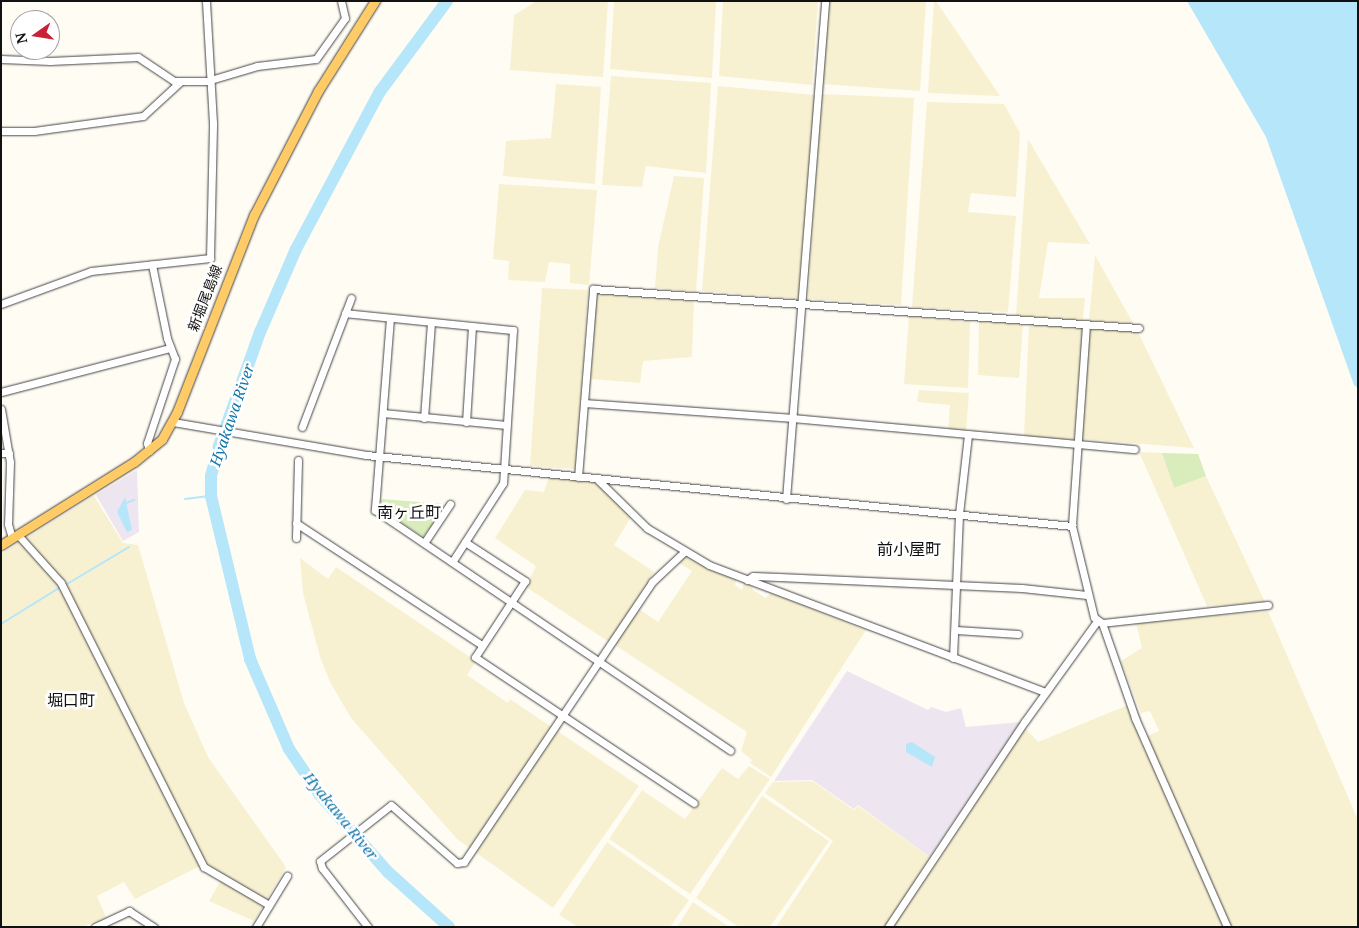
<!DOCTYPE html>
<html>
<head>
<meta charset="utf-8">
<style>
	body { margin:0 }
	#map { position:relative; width:1359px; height:928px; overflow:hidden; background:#fffcf4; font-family:"Noto Serif","Noto Sans JP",serif }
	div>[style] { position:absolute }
	.industrial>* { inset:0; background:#ede5ef }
	.farmland>* { inset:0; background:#f7f1d2 }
	.green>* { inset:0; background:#d9ecbb }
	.water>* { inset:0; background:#b6e6f9 }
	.stream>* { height:2px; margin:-1px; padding:0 1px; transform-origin:1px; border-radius:1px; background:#b6e6f9 }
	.river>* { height:12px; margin:-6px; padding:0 6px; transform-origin:6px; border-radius:6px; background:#b6e6f9 }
	.roads { filter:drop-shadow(0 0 1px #444) drop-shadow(0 0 1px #444) }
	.minor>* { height:7px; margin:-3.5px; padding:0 3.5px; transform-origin:3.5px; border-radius:3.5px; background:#fff }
	.major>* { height:9px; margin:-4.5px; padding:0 4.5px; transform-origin:4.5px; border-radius:4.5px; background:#fecb66 }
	span { translate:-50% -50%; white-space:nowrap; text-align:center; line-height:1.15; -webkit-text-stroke:5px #fff; paint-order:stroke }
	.street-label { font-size:14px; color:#111 }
	.water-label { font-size:15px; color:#1275aa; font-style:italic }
	.quarter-label { font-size:16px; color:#111 }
	.frame { position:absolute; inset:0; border:2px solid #111; pointer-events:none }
	.north { position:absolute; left:10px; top:10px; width:50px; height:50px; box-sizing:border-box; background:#fff; border:1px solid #a0a0a0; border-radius:50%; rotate:257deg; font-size:14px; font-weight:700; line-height:20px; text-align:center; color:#111 }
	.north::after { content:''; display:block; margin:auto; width:18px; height:22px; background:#c92138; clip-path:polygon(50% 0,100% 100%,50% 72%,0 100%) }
</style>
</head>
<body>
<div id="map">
	<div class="industrial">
		<i style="clip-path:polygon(137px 470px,139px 532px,123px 541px,96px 495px)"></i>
		<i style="clip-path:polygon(847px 671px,928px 710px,931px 707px,946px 712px,961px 708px,966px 727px,1021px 722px,930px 857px,858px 805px,854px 809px,812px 780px,774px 781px)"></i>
	</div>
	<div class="farmland">
		<i style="clip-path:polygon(537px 1px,608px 1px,603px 77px,510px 70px,514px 15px)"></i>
		<i style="clip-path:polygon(614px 1px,716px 1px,712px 78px,610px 69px)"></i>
		<i style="clip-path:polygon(723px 1px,818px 1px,812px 85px,719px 76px)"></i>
		<i style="clip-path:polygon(828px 1px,926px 1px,920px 91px,822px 84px)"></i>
		<i style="clip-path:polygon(934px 1px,936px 1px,1000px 96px,928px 93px)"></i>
		<i style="clip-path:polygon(611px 76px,711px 83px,706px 173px,646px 166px,642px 187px,602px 185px)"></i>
		<i style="clip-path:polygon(556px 84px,601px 87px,595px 184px,503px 176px,506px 141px,551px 138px)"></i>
		<i style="clip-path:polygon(718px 86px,815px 95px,798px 299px,702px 291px)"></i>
		<i style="clip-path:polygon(821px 94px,914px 98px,901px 305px,808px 299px)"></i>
		<i style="clip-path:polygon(927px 102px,1004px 104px,1020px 133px,1016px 197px,971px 193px,968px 212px,1016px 216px,1008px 312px,912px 307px)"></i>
		<i style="clip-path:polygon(1028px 139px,1090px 244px,1048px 242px,1039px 298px,1085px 298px,1083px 320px,1016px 316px)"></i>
		<i style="clip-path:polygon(674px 176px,704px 178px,696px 292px,655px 288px,658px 247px)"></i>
		<i style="clip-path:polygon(499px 184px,597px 190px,589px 285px,570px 283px,570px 264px,549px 262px,545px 282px,508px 280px,509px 261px,493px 259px)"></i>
		<i style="clip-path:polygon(1095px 255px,1133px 323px,1089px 321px)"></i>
		<i style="clip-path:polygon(542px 288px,588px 290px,576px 469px,530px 466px)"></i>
		<i style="clip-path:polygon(596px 292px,694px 301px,692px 357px,643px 361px,640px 383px,591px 379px)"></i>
		<i style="clip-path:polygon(909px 316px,970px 322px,968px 388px,904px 384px)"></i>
		<i style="clip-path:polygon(979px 319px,1023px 323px,1019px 378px,978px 375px)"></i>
		<i style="clip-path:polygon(1029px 324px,1083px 327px,1074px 440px,1024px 436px)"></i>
		<i style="clip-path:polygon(1089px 328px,1137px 330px,1194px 448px,1080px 439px)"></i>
		<i style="clip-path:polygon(919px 390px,969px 393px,966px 432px,948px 431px,950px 405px,917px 402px)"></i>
		<i style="clip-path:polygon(1139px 452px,1162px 453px,1174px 488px,1206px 476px,1265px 602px,1207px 606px)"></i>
		<i style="clip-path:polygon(549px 477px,597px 482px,631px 517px,614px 545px,654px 572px,609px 642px,526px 587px,536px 566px,495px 538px,525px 490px,544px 492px)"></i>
		<i style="clip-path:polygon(94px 496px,123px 543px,138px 545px,184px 703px,208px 757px,286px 867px,254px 921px,209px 901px,224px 875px,206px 863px,135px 899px,124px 882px,97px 896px,106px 917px,83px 927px,1px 927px,1px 554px)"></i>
		<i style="clip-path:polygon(684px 555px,737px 578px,735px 585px,742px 590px,745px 581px,754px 584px,752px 589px,765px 598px,772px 593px,866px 630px,771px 777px,750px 763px,752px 760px,741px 751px,747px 732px,615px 645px,639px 609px,658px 622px,692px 571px,676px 561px)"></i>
		<i style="clip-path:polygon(300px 558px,328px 579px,336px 567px,476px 661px,467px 675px,508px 703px,510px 699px,639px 786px,553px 908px,457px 839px,351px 718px,330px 682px,320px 657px,303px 593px)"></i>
		<i style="clip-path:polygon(1268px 611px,1358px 820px,1358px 927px,776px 927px,833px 841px,765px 793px,773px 782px,812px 781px,854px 810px,858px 806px,937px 862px,1025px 728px,1038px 742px,1128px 705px,1142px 738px,1159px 731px,1150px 711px,1141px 713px,1121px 661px,1142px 648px,1136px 623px)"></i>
		<i style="clip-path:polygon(749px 766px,770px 779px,690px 894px,609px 839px,642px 790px,685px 819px,722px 768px,738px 779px)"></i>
		<i style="clip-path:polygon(762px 796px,829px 841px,770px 927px,739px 927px,696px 898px)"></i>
		<i style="clip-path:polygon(607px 842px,689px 900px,670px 927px,578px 927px,559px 915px)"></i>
		<i style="clip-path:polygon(693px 902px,729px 927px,677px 927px)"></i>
	</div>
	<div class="green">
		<i style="clip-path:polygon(1162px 453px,1198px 454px,1206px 476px,1174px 488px)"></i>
		<i style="clip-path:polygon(382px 499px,443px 504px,445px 509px,423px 537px,382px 510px,379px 507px)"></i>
	</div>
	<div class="water">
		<i style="clip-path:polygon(1187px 1px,1358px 1px,1358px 388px,1354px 385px,1266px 137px)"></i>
		<i style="clip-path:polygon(125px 497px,132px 530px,127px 532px,117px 512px)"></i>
		<i style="clip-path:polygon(912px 742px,935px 757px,932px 767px,906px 752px,906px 744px)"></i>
	</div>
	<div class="stream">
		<i style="left:185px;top:499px;width:26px;rotate:-7deg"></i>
		<i style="left:126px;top:503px;width:9px;rotate:-21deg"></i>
		<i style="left:67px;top:584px;width:72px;rotate:-30.8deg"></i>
		<i style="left:1px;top:624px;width:68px;rotate:-31.8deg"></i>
	</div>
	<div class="river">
		<i style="left:447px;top:1px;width:114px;rotate:126.5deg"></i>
		<i style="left:379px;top:93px;width:177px;rotate:118deg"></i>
		<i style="left:296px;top:249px;width:90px;rotate:113.4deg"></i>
		<i style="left:260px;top:332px;width:121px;rotate:109.8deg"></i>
		<i style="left:219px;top:446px;width:31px;rotate:105deg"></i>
		<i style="left:211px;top:476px;width:20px;rotate:90deg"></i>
		<i style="left:211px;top:496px;width:168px;rotate:76.5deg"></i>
		<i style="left:250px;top:659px;width:98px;rotate:66.6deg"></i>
		<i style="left:289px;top:749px;width:55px;rotate:56deg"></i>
		<i style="left:320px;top:795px;width:103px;rotate:48.6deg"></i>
		<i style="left:388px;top:872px;width:82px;rotate:42deg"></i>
	</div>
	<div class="roads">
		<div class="minor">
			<i style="left:1px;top:59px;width:49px;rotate:2.3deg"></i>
			<i style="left:50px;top:61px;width:88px;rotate:-2.6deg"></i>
			<i style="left:138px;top:57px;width:43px;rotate:33.7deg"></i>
			<i style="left:174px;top:81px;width:33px"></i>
			<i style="left:207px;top:81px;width:52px;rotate:-16.7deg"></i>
			<i style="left:257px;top:66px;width:59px;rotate:-6.8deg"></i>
			<i style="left:316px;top:59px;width:50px;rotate:-54.7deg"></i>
			<i style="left:345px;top:18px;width:17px;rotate:-103deg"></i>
			<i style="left:1px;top:131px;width:33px"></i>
			<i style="left:34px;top:131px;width:110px;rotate:-7.8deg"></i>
			<i style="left:143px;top:116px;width:50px;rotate:-42.6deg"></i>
			<i style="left:1px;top:304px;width:96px;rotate:-20.1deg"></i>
			<i style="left:91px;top:271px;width:120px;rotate:-6.2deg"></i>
			<i style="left:210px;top:258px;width:135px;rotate:-88.7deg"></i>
			<i style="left:213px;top:123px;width:122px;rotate:-93.3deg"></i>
			<i style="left:345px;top:313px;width:169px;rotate:5.8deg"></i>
			<i style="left:513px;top:330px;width:153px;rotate:93.7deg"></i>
			<i style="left:503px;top:483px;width:94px;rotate:122.8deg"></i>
			<i style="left:390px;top:318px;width:193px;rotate:94.5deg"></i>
			<i style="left:375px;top:510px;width:429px;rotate:34.1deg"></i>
			<i style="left:1086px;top:325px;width:201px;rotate:94deg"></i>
			<i style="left:1072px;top:526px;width:94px;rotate:76.4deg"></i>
			<i style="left:1094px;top:617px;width:10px;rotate:37deg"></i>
			<i style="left:1102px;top:623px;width:167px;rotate:-6.2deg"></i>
			<i style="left:1px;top:392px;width:175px;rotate:-14.6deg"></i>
			<i style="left:584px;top:403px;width:210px;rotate:4.1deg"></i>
			<i style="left:793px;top:418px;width:343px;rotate:5.2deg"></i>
			<i style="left:1px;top:409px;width:54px;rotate:80.4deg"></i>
			<i style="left:10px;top:462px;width:62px;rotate:91.8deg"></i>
			<i style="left:8px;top:524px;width:15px;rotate:74deg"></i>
			<i style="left:383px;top:413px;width:124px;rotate:5.6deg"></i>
			<i style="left:424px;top:418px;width:96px;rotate:-85.8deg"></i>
			<i style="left:173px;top:422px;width:196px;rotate:9.7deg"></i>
			<i style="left:366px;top:455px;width:710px;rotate:5.74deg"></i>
			<i style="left:466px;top:422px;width:96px;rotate:-86.4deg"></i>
			<i style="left:302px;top:427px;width:138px;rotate:-69.2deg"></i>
			<i style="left:149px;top:451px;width:8px;rotate:-104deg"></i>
			<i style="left:147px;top:443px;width:89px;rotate:-71.6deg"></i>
			<i style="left:175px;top:359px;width:22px;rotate:-111deg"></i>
			<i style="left:167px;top:338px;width:75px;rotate:-101.6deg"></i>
			<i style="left:1px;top:453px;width:8px"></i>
			<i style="left:578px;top:477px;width:189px;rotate:-85.4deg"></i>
			<i style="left:593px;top:289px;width:547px;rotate:4.09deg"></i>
			<i style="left:598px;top:480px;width:69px;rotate:44.4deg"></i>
			<i style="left:647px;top:528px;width:72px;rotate:30.8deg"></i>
			<i style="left:709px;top:565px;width:359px;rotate:20.7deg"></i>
			<i style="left:786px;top:499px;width:500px;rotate:-85.5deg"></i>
			<i style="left:296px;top:523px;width:222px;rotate:33.3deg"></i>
			<i style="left:18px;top:535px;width:64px;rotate:48.1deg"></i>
			<i style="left:61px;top:583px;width:318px;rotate:63.3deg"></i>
			<i style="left:204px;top:867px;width:75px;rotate:30.3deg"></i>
			<i style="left:296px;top:538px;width:78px;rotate:-88.5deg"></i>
			<i style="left:465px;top:542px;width:72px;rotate:33deg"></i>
			<i style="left:525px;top:581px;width:91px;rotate:123.3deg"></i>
			<i style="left:475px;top:657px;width:263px;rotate:33.7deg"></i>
			<i style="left:424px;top:543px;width:47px;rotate:-56.3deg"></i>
			<i style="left:747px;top:580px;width:7px;rotate:-34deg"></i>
			<i style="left:753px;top:576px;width:26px;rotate:2deg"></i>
			<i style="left:779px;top:577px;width:243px;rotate:2.6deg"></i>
			<i style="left:1022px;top:588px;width:65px;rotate:6.1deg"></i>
			<i style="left:1102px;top:623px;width:101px;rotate:70.8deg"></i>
			<i style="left:1135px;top:718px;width:228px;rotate:66.2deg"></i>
			<i style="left:956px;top:630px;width:62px;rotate:3.7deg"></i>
			<i style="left:953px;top:658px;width:144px;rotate:-87.6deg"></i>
			<i style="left:959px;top:514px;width:80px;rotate:-83.5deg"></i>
			<i style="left:95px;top:927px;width:38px;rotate:-25deg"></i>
			<i style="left:129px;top:911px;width:30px;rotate:33deg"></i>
			<i style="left:256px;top:927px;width:60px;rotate:-58.7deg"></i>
			<i style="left:368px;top:927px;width:75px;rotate:-127.9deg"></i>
			<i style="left:322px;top:868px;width:7px;rotate:-106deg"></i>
			<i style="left:320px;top:861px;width:90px;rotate:-38.3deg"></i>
			<i style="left:391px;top:805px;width:88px;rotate:41.3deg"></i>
			<i style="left:457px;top:863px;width:7px;rotate:-8deg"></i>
			<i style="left:464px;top:862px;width:337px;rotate:-56.1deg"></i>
			<i style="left:652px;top:582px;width:44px;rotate:-43.2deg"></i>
			<i style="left:888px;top:927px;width:247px;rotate:-56.4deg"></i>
			<i style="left:1025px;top:721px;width:123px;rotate:-54.2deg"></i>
		</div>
		<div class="major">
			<i style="left:1px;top:545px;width:157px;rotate:-32deg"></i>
			<i style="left:134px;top:462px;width:36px;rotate:-39deg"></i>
			<i style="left:162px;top:439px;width:31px;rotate:-61deg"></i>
			<i style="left:177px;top:412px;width:212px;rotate:-68.7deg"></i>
			<i style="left:254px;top:215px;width:140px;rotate:-62.7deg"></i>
			<i style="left:318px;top:91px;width:107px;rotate:-57.7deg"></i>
		</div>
	</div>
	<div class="street-label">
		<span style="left:205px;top:298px;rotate:-69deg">新堀尾島線</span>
	</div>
	<div class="water-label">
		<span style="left:232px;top:415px;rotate:-71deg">Hyakawa River</span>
		<span style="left:341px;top:816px;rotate:51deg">Hyakawa River</span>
	</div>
	<div class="quarter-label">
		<span style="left:409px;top:512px">南ヶ丘町</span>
		<span style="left:909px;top:549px">前小屋町</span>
		<span style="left:71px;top:700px">堀口町</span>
	</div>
	<div class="frame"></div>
	<div class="north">N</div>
</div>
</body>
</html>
